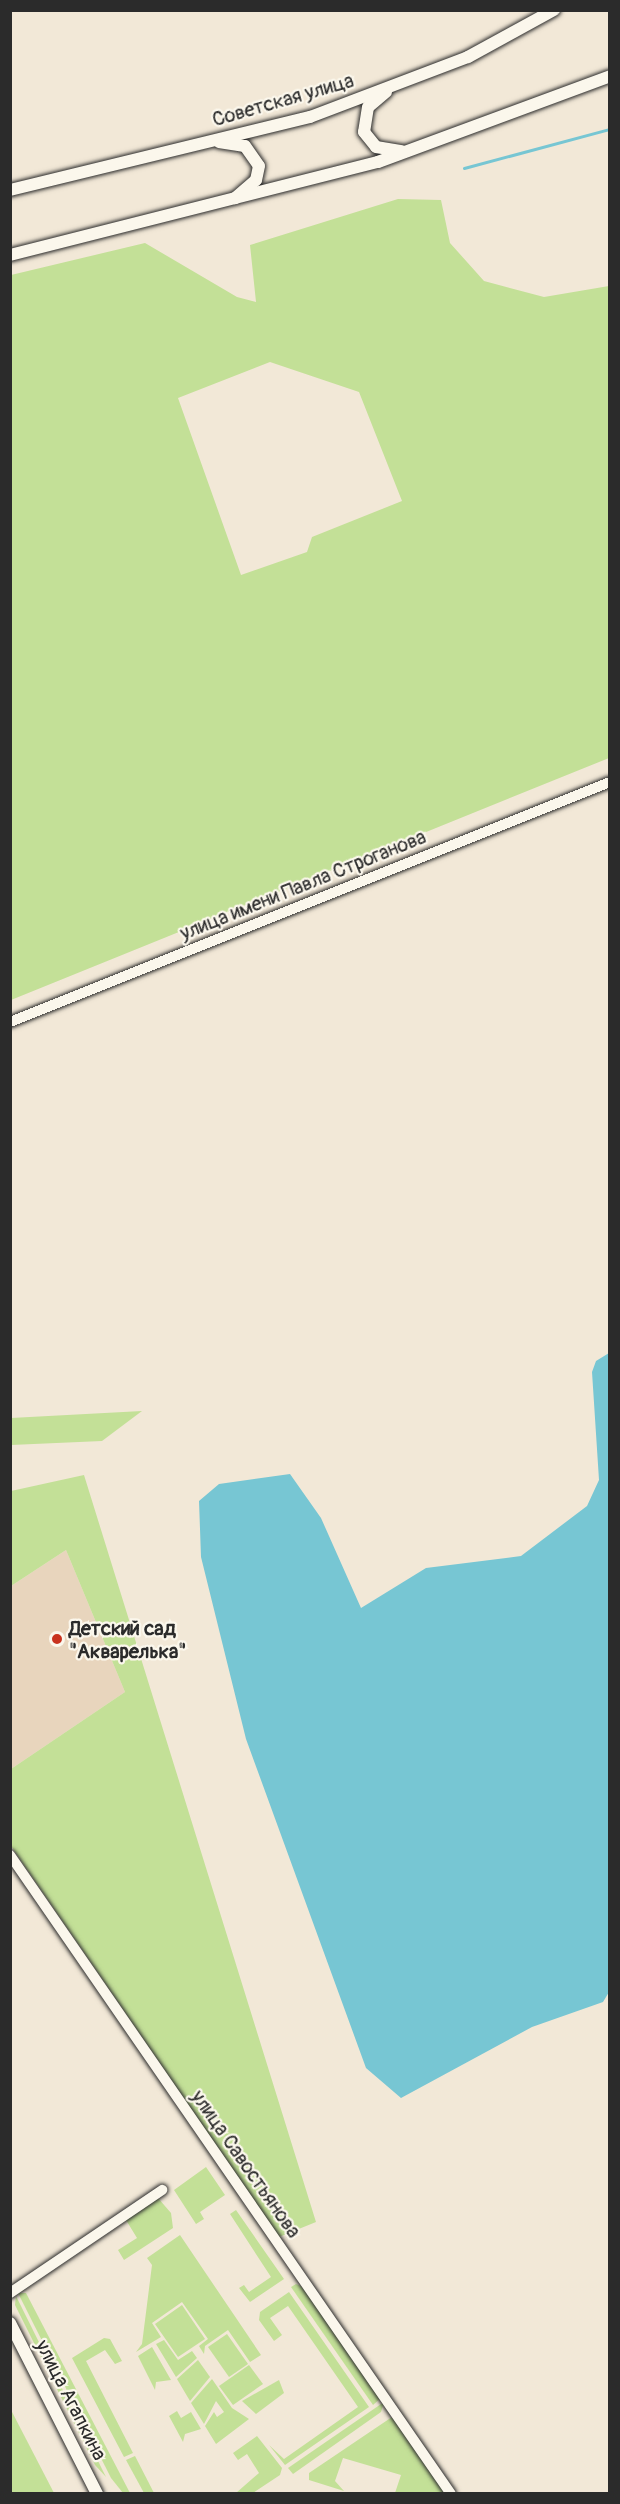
<!DOCTYPE html>
<html>
<head>
<meta charset="utf-8">
<style>
	body { margin:0 }
	#map { position:relative; width:620px; height:2504px; overflow:hidden; background:#f2e8d7; font-family:Pangolin,sans-serif }
	div>[style] { position:absolute }
	.built>* { inset:0; background:#e8d5bd }
	.green>* { inset:0; background:#c3e097 }
	.water>* { inset:0; background:#77c6d3 }
	.stream>* { height:3px; margin:-1.5px; padding:0 1.5px; transform-origin:1.5px; border-radius:1.5px; background:#77c6d3 }
	.roads { filter:drop-shadow(0 0 2px #2b2b2b) drop-shadow(0 0 2px #2b2b2b) }
	.minor>* { height:10px; margin:-5px; padding:0 5px; transform-origin:5px; border-radius:5px; background:#fbf7ec }
	.major>* { height:12px; margin:-6px; padding:0 6px; transform-origin:6px; border-radius:6px; background:#fbf7ec }
	.dots>* { width:16px; height:16px; translate:-50% -50%; box-sizing:border-box; border:3px solid #fbf7ec; border-radius:50% }
	span { translate:-50% -50%; white-space:nowrap; text-align:center; line-height:1.15; -webkit-text-stroke:4.5px #fbf7ec; paint-order:stroke }
	.street-label { font-size:20px; color:#2b2b2b }
	.poi-label { font-size:20px; color:#2b2b2b; font-weight:700 }
	.left { translate:0 -50%; text-align:left }
	.frame { position:absolute; inset:0; border:12px solid #2b2b2b; pointer-events:none }
</style>
</head>
<body>
<div id="map">
	<div class="built">
		<i style="clip-path:polygon(66px 1550px,125px 1692px,11px 1769px,11px 1586px)"></i>
	</div>
	<div class="green">
		<i style="clip-path:polygon(evenodd,398px 199px,441px 200px,450px 243px,484px 281px,544px 297px,609px 286px,609px 758px,11px 1000px,11px 275px,145px 243px,237px 297px,256px 302px,250px 245px,398px 199px,270px 362px,359px 392px,402px 501px,312px 537px,307px 552px,241px 575px,178px 398px,270px 362px)"></i>
		<i style="clip-path:polygon(142px 1411px,102px 1441px,11px 1445px,11px 1418px)"></i>
		<i style="clip-path:polygon(84px 1475px,316px 2222px,279px 2237px,11px 1846px,11px 1769px,125px 1692px,66px 1550px,11px 1586px,11px 1491px)"></i>
		<i style="clip-path:polygon(206px 2167px,225px 2195px,200px 2212px,204px 2219px,196px 2224px,174px 2190px)"></i>
		<i style="clip-path:polygon(158px 2198px,171px 2213px,173px 2228px,124px 2260px,118px 2250px,137px 2238px,126px 2220px)"></i>
		<i style="clip-path:polygon(236px 2210px,284px 2279px,250px 2302px,239px 2288px,244px 2285px,249px 2292px,271px 2277px,230px 2214px)"></i>
		<i style="clip-path:polygon(180px 2235px,261px 2355px,250px 2362px,228px 2330px,205px 2346px,204px 2354px,199px 2346px,208px 2339px,182px 2302px,152px 2323px,161px 2337px,136px 2352px,142px 2344px,152px 2265px,147px 2258px)"></i>
		<i style="clip-path:polygon(296px 2284px,303px 2287px,381px 2398px,373px 2405px,291px 2287px)"></i>
		<i style="clip-path:polygon(289px 2292px,369px 2407px,285px 2465px,269px 2445px,284px 2459px,358px 2407px,288px 2306px,270px 2318px,282px 2335px,274px 2341px,259px 2320px,260px 2312px)"></i>
		<i style="clip-path:polygon(18px 2293px,26px 2293px,130px 2493px,123px 2493px,111px 2478px)"></i>
		<i style="clip-path:polygon(16px 2296px,106px 2477px,95px 2465px,15px 2305px)"></i>
		<i style="clip-path:polygon(182px 2305px,205px 2339px,178px 2357px,155px 2324px)"></i>
		<i style="clip-path:polygon(227px 2334px,248px 2364px,229px 2377px,208px 2347px)"></i>
		<i style="clip-path:polygon(104px 2338px,110px 2339px,122px 2361px,115px 2364px,105px 2350px,86px 2361px,133px 2453px,124px 2457px,72px 2358px)"></i>
		<i style="clip-path:polygon(164px 2340px,178px 2360px,192px 2351px,197px 2358px,176px 2377px,156px 2344px)"></i>
		<i style="clip-path:polygon(152px 2347px,171px 2380px,156px 2382px,155px 2390px,138px 2356px)"></i>
		<i style="clip-path:polygon(198px 2360px,210px 2377px,190px 2401px,177px 2379px)"></i>
		<i style="clip-path:polygon(249px 2365px,263px 2384px,233px 2405px,219px 2386px)"></i>
		<i style="clip-path:polygon(212px 2379px,232px 2408px,249px 2419px,216px 2444px,205px 2426px,214px 2412px,217px 2417px,224px 2412px,216px 2401px,204px 2424px,191px 2403px)"></i>
		<i style="clip-path:polygon(279px 2380px,284px 2393px,256px 2414px,242px 2401px)"></i>
		<i style="clip-path:polygon(384px 2402px,381px 2412px,293px 2474px,288px 2468px)"></i>
		<i style="clip-path:polygon(10px 2410px,11px 2410px,54px 2493px,11px 2493px)"></i>
		<i style="clip-path:polygon(177px 2411px,181px 2418px,191px 2412px,201px 2429px,185px 2434px,183px 2442px,169px 2416px)"></i>
		<i style="clip-path:polygon(392px 2417px,445px 2493px,395px 2493px,401px 2475px,343px 2458px,335px 2481px,344px 2491px,309px 2480px,309px 2473px)"></i>
		<i style="clip-path:polygon(257px 2436px,282px 2468px,280px 2475px,253px 2493px,236px 2493px,259px 2473px,247px 2454px,238px 2460px,233px 2453px)"></i>
		<i style="clip-path:polygon(135px 2456px,154px 2493px,144px 2493px,126px 2460px)"></i>
	</div>
	<div class="water">
		<i style="clip-path:polygon(609px 1353px,609px 1992px,603px 2002px,532px 2027px,401px 2098px,366px 2068px,246px 1739px,201px 1557px,199px 1501px,219px 1484px,290px 1474px,321px 1518px,361px 1608px,426px 1568px,521px 1556px,587px 1506px,599px 1480px,592px 1372px,596px 1361px)"></i>
	</div>
	<div class="stream">
		<i style="left:464px;top:168px;width:151px;rotate:-15deg"></i>
	</div>
	<div class="roads">
		<div class="minor">
			<i style="left:10px;top:1022px;width:646px;rotate:-21.8deg"></i>
			<i style="left:10px;top:1855px;width:776px;rotate:55.39deg"></i>
			<i style="left:10px;top:2293px;width:184px;rotate:-34.1deg"></i>
		</div>
		<div class="major">
			<i style="left:386px;top:92px;width:23px;rotate:140deg"></i>
			<i style="left:368px;top:107px;width:25px;rotate:99deg"></i>
			<i style="left:364px;top:132px;width:19px;rotate:51deg"></i>
			<i style="left:376px;top:147px;width:26px;rotate:9deg"></i>
			<i style="left:219px;top:142px;width:26px;rotate:9deg"></i>
			<i style="left:245px;top:146px;width:24px;rotate:55deg"></i>
			<i style="left:259px;top:166px;width:14px;rotate:102deg"></i>
			<i style="left:256px;top:180px;width:28px;rotate:139deg"></i>
			<i style="left:10px;top:190px;width:309px;rotate:-13.7deg"></i>
			<i style="left:310px;top:117px;width:169px;rotate:-20.8deg"></i>
			<i style="left:468px;top:57px;width:98px;rotate:-28.7deg"></i>
			<i style="left:10px;top:255px;width:380px;rotate:-14.2deg"></i>
			<i style="left:378px;top:162px;width:247px;rotate:-20.3deg"></i>
			<i style="left:10px;top:2323px;width:192px;rotate:63deg"></i>
		</div>
	</div>
	<div class="dots">
		<i style="left:57px;top:1639px;background:#c8321e"></i>
	</div>
	<div class="street-label">
		<span style="left:283px;top:100px;rotate:-16deg">Советская улица</span>
		<span style="left:303px;top:885px;rotate:-22deg">улица имени Павла Строганова</span>
		<span style="left:246px;top:2164px;rotate:55deg">улица Савостьянова</span>
		<span style="left:71px;top:2400px;rotate:63deg">улица Агапкина</span>
	</div>
	<div class="poi-label">
		<span class="left" style="left:69px;top:1640px">Детский сад<br>"Акварелька"</span>
	</div>
	<div class="frame"></div>
</div>
</body>
</html>
